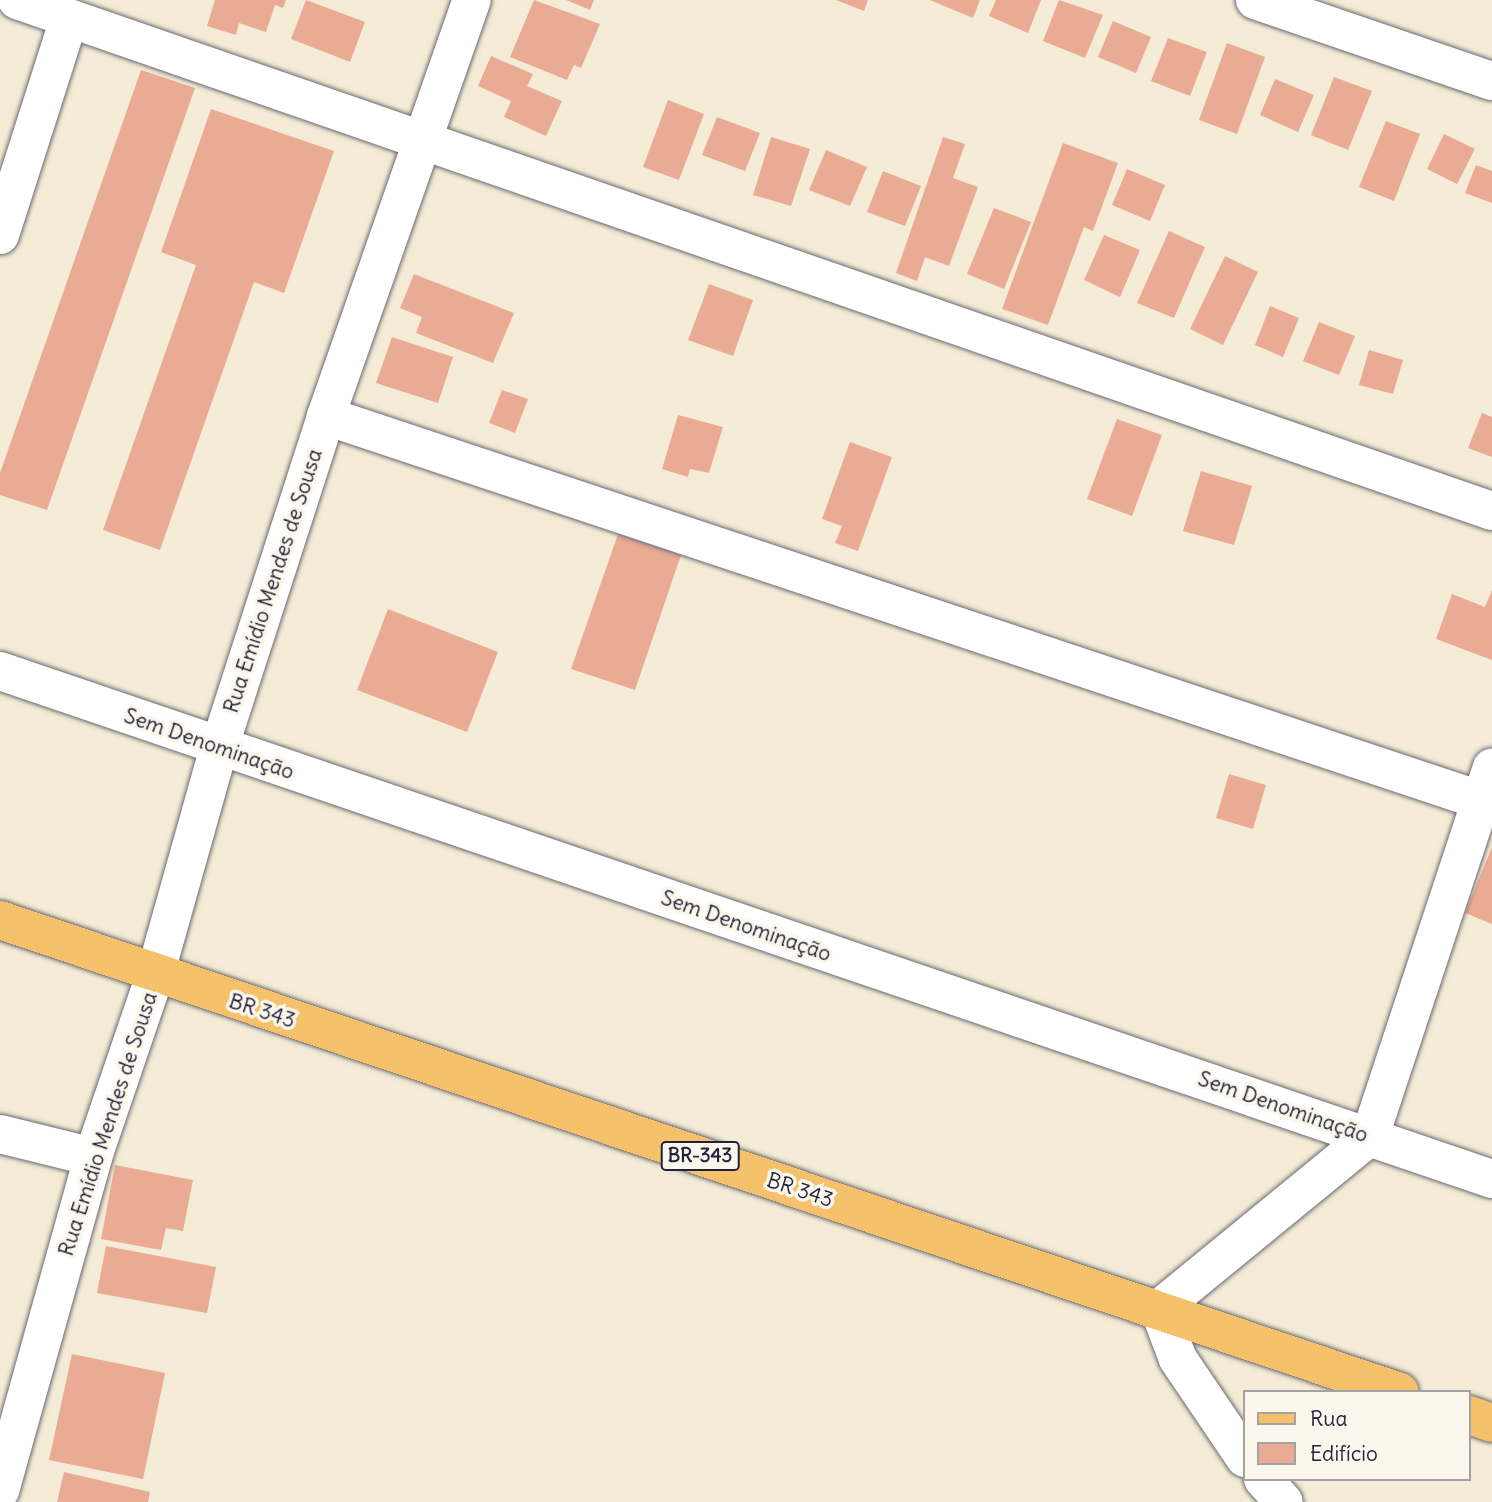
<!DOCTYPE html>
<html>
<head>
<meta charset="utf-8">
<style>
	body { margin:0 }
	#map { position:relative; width:1492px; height:1502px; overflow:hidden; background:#f4ecd6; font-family:Delius,sans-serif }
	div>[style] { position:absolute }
	.building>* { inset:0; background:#eaab95 }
	.roads { filter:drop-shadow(0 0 2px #6c6971) drop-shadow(0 0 2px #6c6971) }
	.street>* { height:38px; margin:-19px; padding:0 19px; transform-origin:19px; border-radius:19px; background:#fff }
	.primary>* { height:38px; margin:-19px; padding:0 19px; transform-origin:19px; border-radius:19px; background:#f5c16b }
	span { translate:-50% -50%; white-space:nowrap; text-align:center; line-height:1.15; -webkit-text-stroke:7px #fbf7ec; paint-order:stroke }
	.shield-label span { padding:2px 5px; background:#fbf7ec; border:2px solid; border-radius:5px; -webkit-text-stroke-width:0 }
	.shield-label { font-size:19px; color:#22223b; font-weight:700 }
	.street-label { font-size:21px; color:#22223b }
	.legend { position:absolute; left:1243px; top:1390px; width:228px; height:91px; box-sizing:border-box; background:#fbf7ec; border:2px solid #a4a2a5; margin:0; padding:9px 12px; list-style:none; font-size:21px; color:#22223b }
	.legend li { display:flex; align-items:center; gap:14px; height:35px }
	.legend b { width:35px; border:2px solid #a4a2a5 }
</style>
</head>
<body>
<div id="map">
	<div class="building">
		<i style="clip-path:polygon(215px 0,286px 0,283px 8px,275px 5px,266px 32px,239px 23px,236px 35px,207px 26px)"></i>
		<i style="clip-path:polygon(306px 0,365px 22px,350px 62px,291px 39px)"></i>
		<i style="clip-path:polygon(534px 0,600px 24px,581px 68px,574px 65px,567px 80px,510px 57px)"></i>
		<i style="clip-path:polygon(566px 0,594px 0,590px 10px)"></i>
		<i style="clip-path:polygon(836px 0,868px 0,864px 11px)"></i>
		<i style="clip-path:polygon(930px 0,980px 0,973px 18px)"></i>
		<i style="clip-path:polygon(996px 0,1041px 0,1028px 33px,989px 16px)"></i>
		<i style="clip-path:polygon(1059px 0,1103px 15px,1085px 58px,1043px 41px)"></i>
		<i style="clip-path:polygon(1113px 21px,1151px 37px,1136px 73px,1098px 57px)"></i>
		<i style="clip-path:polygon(1168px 38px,1207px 52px,1190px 96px,1151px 81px)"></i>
		<i style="clip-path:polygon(1227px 43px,1265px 57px,1237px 134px,1199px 120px)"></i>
		<i style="clip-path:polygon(491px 56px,533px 74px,527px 86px,562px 101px,546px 136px,504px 117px,511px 101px,478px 86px)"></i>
		<i style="clip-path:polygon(141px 70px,195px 88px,47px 510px,0 495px,0 473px)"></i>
		<i style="clip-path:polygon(1334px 77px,1372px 91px,1348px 150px,1311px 135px)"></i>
		<i style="clip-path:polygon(1275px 79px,1314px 95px,1298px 132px,1260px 115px)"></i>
		<i style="clip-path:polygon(668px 100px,704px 114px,679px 180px,643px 167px)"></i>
		<i style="clip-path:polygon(211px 109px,334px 151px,284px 293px,254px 282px,160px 550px,103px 530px,196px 265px,161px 252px)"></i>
		<i style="clip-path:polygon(717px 117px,760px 133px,745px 171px,702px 155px)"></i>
		<i style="clip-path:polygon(1386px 121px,1420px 134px,1394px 201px,1359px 187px)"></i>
		<i style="clip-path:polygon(1444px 134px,1475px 149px,1457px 184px,1427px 169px)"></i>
		<i style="clip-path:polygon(771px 137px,810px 149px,791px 206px,753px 195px)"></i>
		<i style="clip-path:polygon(943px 137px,965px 144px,953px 178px,978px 187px,949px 266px,925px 257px,917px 281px,896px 273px)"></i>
		<i style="clip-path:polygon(1063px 143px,1118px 163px,1093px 231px,1084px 227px,1048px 325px,1002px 309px)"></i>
		<i style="clip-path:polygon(826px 150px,867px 167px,850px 206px,809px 190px)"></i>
		<i style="clip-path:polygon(1476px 165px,1492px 171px,1492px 203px,1465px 193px)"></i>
		<i style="clip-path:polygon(1127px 169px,1165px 185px,1150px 221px,1112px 205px)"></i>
		<i style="clip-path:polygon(883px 171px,921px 186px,905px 226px,867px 212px)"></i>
		<i style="clip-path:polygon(994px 208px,1031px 222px,1004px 289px,967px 274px)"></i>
		<i style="clip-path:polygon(1169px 231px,1205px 247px,1174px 318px,1137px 303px)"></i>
		<i style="clip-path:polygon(1104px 235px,1140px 250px,1120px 297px,1084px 280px)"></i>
		<i style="clip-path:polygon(1225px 256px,1258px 272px,1223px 345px,1190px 329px)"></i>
		<i style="clip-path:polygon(414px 274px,514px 313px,493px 363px,416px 333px,422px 317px,400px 308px)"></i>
		<i style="clip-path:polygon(709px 284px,753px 300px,733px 356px,688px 340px)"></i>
		<i style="clip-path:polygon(1270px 306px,1299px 318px,1283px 357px,1255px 345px)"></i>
		<i style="clip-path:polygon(1319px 322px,1355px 336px,1339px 375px,1303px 361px)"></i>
		<i style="clip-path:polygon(392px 337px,453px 357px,438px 403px,376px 383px)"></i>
		<i style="clip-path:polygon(1369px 350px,1403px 360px,1393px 394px,1359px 385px)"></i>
		<i style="clip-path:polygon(502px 390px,528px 399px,515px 433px,489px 423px)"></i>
		<i style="clip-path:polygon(1482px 413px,1492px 417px,1492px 457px,1468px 448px)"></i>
		<i style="clip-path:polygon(678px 415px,723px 427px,709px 473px,690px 469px,688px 477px,662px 469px)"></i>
		<i style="clip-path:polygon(1117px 419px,1162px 435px,1132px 516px,1087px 499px)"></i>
		<i style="clip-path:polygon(850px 442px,892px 457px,858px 551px,835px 543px,842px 526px,822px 519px)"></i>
		<i style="clip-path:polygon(1201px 471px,1252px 486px,1234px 545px,1183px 531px)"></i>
		<i style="clip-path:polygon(618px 534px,681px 555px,635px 690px,571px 669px)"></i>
		<i style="clip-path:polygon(1492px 590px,1492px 660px,1436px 639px,1452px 594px,1485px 607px)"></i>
		<i style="clip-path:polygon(388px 609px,498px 652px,467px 732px,357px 690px)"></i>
		<i style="clip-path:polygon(1229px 774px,1266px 785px,1253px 829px,1216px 818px)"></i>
		<i style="clip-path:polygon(1492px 847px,1492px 924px,1465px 913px)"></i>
		<i style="clip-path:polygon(115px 1165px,193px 1180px,183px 1231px,166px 1228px,161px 1250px,101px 1239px)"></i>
		<i style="clip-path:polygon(106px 1246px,216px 1267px,207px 1313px,97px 1293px)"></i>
		<i style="clip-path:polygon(72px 1354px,165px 1373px,143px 1479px,49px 1460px)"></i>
		<i style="clip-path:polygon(64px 1472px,150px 1492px,148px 1502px,57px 1502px)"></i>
	</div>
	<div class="roads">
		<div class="street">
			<i style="left:17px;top:0;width:1561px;rotate:19.11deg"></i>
			<i style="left:1255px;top:0;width:250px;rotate:18.9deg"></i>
			<i style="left:0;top:235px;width:227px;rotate:-72.3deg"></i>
			<i style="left:326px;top:416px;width:1229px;rotate:18.41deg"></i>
			<i style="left:0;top:671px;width:1576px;rotate:18.8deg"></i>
			<i style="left:0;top:1134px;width:96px;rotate:13.9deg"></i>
			<i style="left:1245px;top:1458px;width:120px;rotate:-124.1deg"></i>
			<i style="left:1178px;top:1359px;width:53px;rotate:-110.8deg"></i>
			<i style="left:1159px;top:1309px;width:273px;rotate:-39.3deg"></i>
			<i style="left:1370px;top:1136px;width:388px;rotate:-71.7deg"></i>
			<i style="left:1263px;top:1479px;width:31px;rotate:48deg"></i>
			<i style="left:0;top:1491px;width:347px;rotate:-74.4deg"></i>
			<i style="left:93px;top:1157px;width:192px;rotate:-71.2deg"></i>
			<i style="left:155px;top:975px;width:236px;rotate:-74.3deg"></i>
			<i style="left:219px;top:748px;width:349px;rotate:-72.1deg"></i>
			<i style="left:326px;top:416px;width:441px;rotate:-70.7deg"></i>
		</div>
		<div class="primary">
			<i style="left:0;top:920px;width:1477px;rotate:18.63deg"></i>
			<i style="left:1469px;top:1415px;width:24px;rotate:19deg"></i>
		</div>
	</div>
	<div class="shield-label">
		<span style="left:700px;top:1156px">BR-343</span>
	</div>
	<div class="street-label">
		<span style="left:273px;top:581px;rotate:-72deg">Rua Emídio Mendes de Sousa</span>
		<span style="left:209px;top:744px;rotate:19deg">Sem Denominação</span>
		<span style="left:746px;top:926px;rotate:19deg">Sem Denominação</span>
		<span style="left:262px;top:1011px;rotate:18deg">BR 343</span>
		<span style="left:1283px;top:1107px;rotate:19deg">Sem Denominação</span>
		<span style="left:108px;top:1124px;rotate:-72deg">Rua Emídio Mendes de Sousa</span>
		<span style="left:800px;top:1190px;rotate:18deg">BR 343</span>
	</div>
	<ul class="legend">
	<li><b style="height:9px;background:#f5c16b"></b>Rua</li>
	<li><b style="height:19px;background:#eaab95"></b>Edifício</li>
	</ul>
</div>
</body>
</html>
